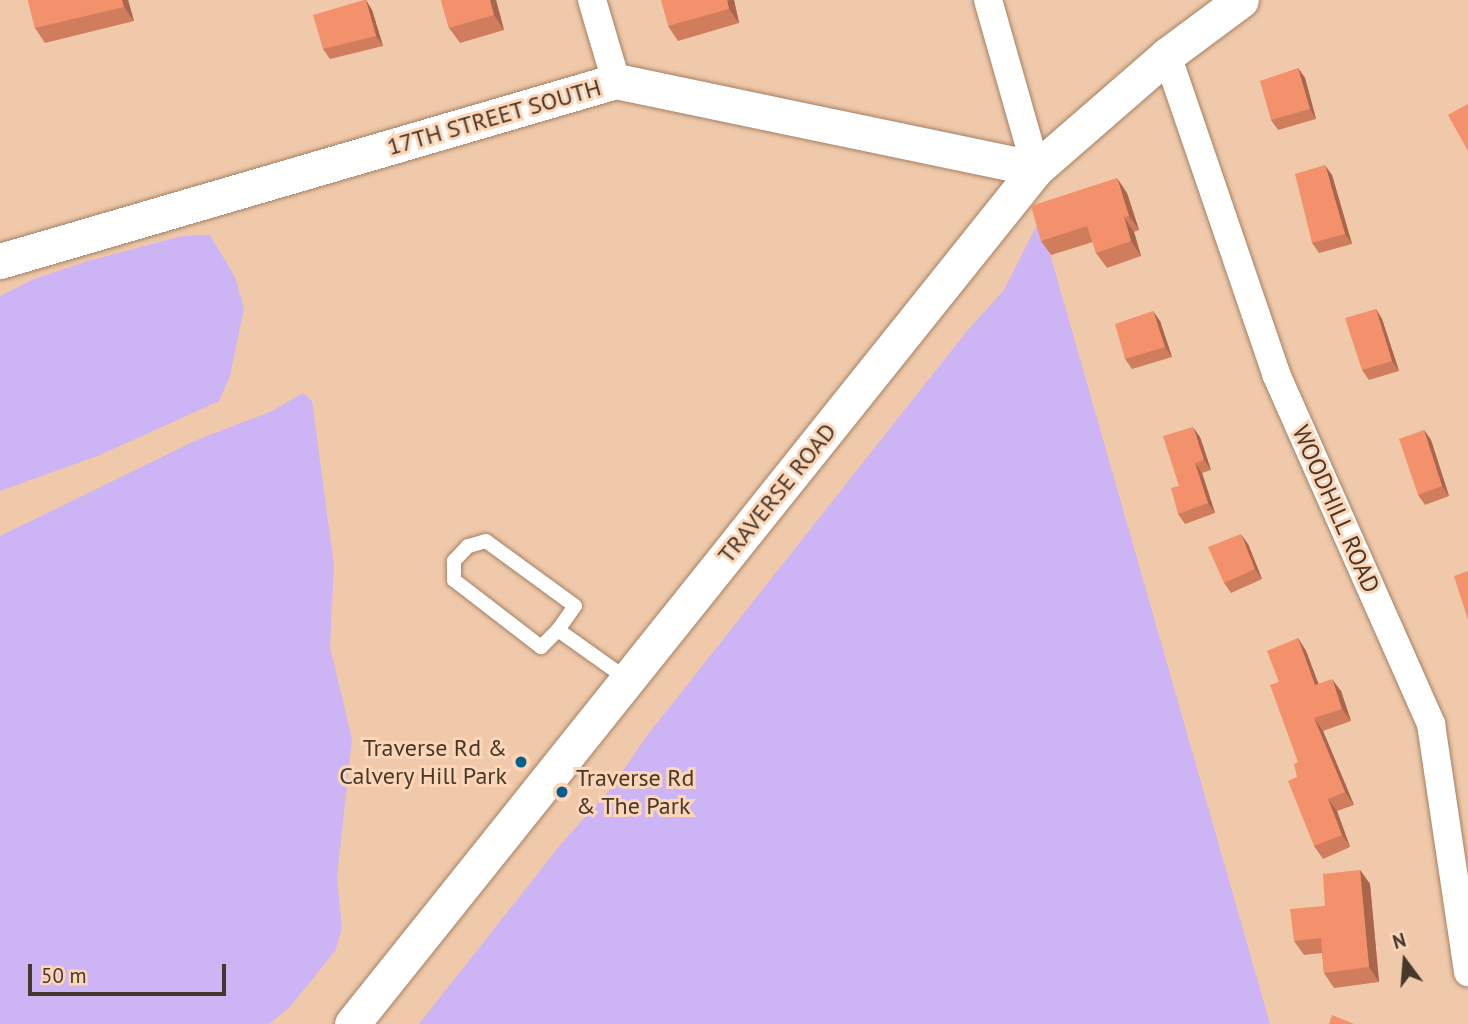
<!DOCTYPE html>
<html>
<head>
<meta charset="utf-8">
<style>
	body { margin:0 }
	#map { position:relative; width:1468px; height:1024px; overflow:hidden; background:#efc9aa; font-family:"PT Sans",sans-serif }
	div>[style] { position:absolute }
	.green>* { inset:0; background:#cdb4f5 }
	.roads { filter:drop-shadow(0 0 2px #a48164) drop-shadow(0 0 2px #a48164) }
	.service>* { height:14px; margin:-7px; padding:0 7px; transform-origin:7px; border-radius:7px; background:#fff }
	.minor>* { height:28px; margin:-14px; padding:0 14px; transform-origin:14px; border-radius:14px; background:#fff }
	.tertiary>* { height:35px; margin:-17.5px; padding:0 17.5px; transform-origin:17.5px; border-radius:17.5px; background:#fff }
	.wall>* { inset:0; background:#d07d5d }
	.shaded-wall>* { inset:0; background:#a9664c }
	.building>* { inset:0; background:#f2916c }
	.dots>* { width:19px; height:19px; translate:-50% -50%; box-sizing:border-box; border:4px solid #fcd6b7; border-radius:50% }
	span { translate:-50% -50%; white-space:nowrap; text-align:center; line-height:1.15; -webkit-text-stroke:6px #fcd6b7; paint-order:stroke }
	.street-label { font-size:24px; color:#47382c }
	.poi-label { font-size:24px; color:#47382c }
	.right { translate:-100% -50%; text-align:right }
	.left { translate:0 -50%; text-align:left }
	.north { position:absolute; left:1370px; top:926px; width:70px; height:70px; -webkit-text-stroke:5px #fcd6b7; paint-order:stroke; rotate:344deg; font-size:19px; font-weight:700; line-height:28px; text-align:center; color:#47382c }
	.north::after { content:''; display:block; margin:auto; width:24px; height:32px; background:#47382c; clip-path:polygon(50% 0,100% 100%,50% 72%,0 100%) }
	.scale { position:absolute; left:28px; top:964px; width:198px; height:32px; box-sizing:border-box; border:4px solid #47382c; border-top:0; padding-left:9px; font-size:21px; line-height:24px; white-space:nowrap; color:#47382c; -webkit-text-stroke:5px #fcd6b7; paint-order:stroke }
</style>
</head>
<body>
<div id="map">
	<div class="green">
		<i style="clip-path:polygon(1040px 219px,1270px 1024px,419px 1024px,561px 844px,611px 788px,646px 737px,967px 331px,1004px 290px)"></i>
		<i style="clip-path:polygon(210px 235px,235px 277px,244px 308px,230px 376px,219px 401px,100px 455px,0 491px,0 296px,34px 279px,88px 261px,182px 236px)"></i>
		<i style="clip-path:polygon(303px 393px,312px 401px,334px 566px,330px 647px,352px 739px,337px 877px,342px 928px,335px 951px,289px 1008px,269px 1024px,0 1024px,0 536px,199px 439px,270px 412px)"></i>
	</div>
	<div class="roads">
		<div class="service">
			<i style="left:558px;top:630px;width:29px;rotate:-55deg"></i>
			<i style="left:575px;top:606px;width:110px;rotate:-143.9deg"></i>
			<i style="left:486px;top:541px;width:19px;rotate:164deg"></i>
			<i style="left:468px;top:546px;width:21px;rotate:133deg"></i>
			<i style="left:454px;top:561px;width:19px;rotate:90deg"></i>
			<i style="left:454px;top:580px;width:110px;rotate:37.6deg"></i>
			<i style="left:541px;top:647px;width:24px;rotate:-45deg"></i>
			<i style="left:558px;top:630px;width:85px;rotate:35.4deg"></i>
		</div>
		<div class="minor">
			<i style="left:592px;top:0;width:84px;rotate:73.5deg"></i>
			<i style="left:988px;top:0;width:176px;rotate:74.1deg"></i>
			<i style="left:1167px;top:55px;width:337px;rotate:71.1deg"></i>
			<i style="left:1276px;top:374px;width:383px;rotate:66.1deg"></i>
			<i style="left:1431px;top:724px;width:251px;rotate:81.5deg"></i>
		</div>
		<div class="tertiary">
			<i style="left:0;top:261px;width:642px;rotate:-16.29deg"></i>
			<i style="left:616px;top:81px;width:429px;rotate:11.8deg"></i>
			<i style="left:352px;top:1024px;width:1095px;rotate:-51.34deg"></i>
			<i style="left:1036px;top:169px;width:174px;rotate:-41deg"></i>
			<i style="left:1167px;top:55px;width:92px;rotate:-36.6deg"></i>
		</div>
	</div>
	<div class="wall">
		<i style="clip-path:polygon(28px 0,128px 0,134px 21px,45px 43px,35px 28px)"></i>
		<i style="clip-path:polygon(366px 0,372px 10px,383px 46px,330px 59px,323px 49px)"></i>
		<i style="clip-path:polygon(441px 0,496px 0,504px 30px,460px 43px,449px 28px)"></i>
		<i style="clip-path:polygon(734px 0,739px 23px,678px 41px,668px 26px)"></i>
		<i style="clip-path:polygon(1298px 68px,1305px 78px,1316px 119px,1278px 130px,1271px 120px)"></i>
		<i style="clip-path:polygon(1332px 175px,1352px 244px,1319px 253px,1312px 243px)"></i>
		<i style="clip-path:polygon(1127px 193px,1139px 230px,1134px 232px,1141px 256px,1107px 268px,1096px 253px,1093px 242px,1051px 255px,1041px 241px)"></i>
		<i style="clip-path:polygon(1376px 309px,1382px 319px,1399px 371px,1369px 380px,1362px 370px)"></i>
		<i style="clip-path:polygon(1160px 321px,1172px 357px,1132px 369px,1125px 359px)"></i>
		<i style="clip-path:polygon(1424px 430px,1431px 440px,1449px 496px,1425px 505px,1418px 495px)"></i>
		<i style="clip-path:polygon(1200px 437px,1211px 470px,1202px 473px,1215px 513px,1185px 524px,1178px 514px,1179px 486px)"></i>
		<i style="clip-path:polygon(1248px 544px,1262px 579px,1231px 593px,1224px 583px)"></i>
		<i style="clip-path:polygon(1298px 638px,1306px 651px,1318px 684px,1341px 691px,1351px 721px,1323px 731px,1354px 805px,1337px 811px,1350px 847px,1323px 859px,1314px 846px,1298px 762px,1279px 682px)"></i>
		<i style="clip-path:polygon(1360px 870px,1370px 884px,1379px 982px,1334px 988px,1324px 973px,1322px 953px,1304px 955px,1294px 941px,1325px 906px)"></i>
	</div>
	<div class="shaded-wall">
		<i style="clip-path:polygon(122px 0,128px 0,134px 21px,124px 7px)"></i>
		<i style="clip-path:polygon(366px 0,372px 10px,383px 46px,376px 36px)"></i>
		<i style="clip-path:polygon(490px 0,496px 0,504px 30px,494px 15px)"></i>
		<i style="clip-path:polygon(727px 0,734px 0,739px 23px,729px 9px)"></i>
		<i style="clip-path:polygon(1298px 68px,1305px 78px,1316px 119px,1310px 109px)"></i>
		<i style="clip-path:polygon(1325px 165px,1332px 175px,1352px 244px,1345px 234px)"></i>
		<i style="clip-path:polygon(1117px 178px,1127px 193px,1139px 230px,1129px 216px)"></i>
		<i style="clip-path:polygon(1124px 217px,1134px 232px,1141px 256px,1131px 241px)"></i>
		<i style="clip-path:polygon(1376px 309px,1382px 319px,1399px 371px,1392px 361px)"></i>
		<i style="clip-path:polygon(1153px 311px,1160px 321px,1172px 357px,1165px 347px)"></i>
		<i style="clip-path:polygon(1193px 427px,1200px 437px,1211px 470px,1204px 460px)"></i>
		<i style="clip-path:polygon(1424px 430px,1431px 440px,1449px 496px,1442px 486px)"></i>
		<i style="clip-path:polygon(1195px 463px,1202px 473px,1215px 513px,1208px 503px)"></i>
		<i style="clip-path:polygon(1241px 534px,1248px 544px,1262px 579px,1255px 569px)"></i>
		<i style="clip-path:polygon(1298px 638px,1306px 651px,1324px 698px,1315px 685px)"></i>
		<i style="clip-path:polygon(1332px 679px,1341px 691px,1351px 721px,1342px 709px)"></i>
		<i style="clip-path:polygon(1314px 718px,1323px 731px,1354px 805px,1345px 792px)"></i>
		<i style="clip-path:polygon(1328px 799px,1337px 811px,1350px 847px,1342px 835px)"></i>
		<i style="clip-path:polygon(1360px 870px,1370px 884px,1379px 982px,1369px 967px)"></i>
	</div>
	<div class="building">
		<i style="clip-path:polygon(28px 0,122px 0,124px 7px,35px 28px)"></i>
		<i style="clip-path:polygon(364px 0,366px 0,376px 36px,323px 49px,313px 15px)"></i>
		<i style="clip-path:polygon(441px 0,490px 0,494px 15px,449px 28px)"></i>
		<i style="clip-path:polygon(661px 0,727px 0,729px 9px,668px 26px)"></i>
		<i style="clip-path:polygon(1298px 68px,1310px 109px,1271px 120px,1260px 81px)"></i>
		<i style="clip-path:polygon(1468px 104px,1468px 151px,1448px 115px)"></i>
		<i style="clip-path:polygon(1325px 165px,1345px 234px,1312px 243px,1295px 174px)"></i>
		<i style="clip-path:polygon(1117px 178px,1129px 216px,1124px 217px,1131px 241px,1096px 253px,1087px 226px,1041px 241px,1031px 206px)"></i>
		<i style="clip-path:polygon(1376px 309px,1392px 361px,1362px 370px,1345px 318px)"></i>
		<i style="clip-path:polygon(1153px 311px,1165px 347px,1125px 359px,1115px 324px)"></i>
		<i style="clip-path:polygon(1193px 427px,1204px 460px,1195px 463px,1208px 503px,1178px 514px,1171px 488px,1179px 486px,1163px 436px)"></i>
		<i style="clip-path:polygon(1424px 430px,1442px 486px,1418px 495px,1399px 439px)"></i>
		<i style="clip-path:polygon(1241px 534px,1255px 569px,1224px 583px,1208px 547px)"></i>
		<i style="clip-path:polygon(1468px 571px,1468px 620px,1454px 576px)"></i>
		<i style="clip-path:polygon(1298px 638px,1315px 685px,1332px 679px,1342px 709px,1314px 718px,1345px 792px,1328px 799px,1342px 835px,1314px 846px,1288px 781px,1297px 777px,1294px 764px,1298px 762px,1270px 685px,1279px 682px,1267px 651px)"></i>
		<i style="clip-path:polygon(1360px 870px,1369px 967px,1324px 973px,1321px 938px,1294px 941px,1290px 909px,1325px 906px,1323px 874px)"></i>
		<i style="clip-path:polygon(1332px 1015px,1354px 1024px,1329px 1024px)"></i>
	</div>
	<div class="dots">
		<i style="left:521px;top:762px;background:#045f90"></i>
		<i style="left:562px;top:792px;background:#045f90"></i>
	</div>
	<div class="street-label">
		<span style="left:494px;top:117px;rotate:-16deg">17TH STREET SOUTH</span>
		<span style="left:777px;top:493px;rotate:-51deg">TRAVERSE ROAD</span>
		<span style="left:1336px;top:509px;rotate:66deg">WOODHILL ROAD</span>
	</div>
	<div class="poi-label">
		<span class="right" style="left:507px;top:762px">Traverse Rd &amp;<br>Calvery Hill Park</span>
		<span class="left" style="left:576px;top:792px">Traverse Rd<br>&amp; The Park</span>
	</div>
	<div class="north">N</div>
	<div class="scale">50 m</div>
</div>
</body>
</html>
